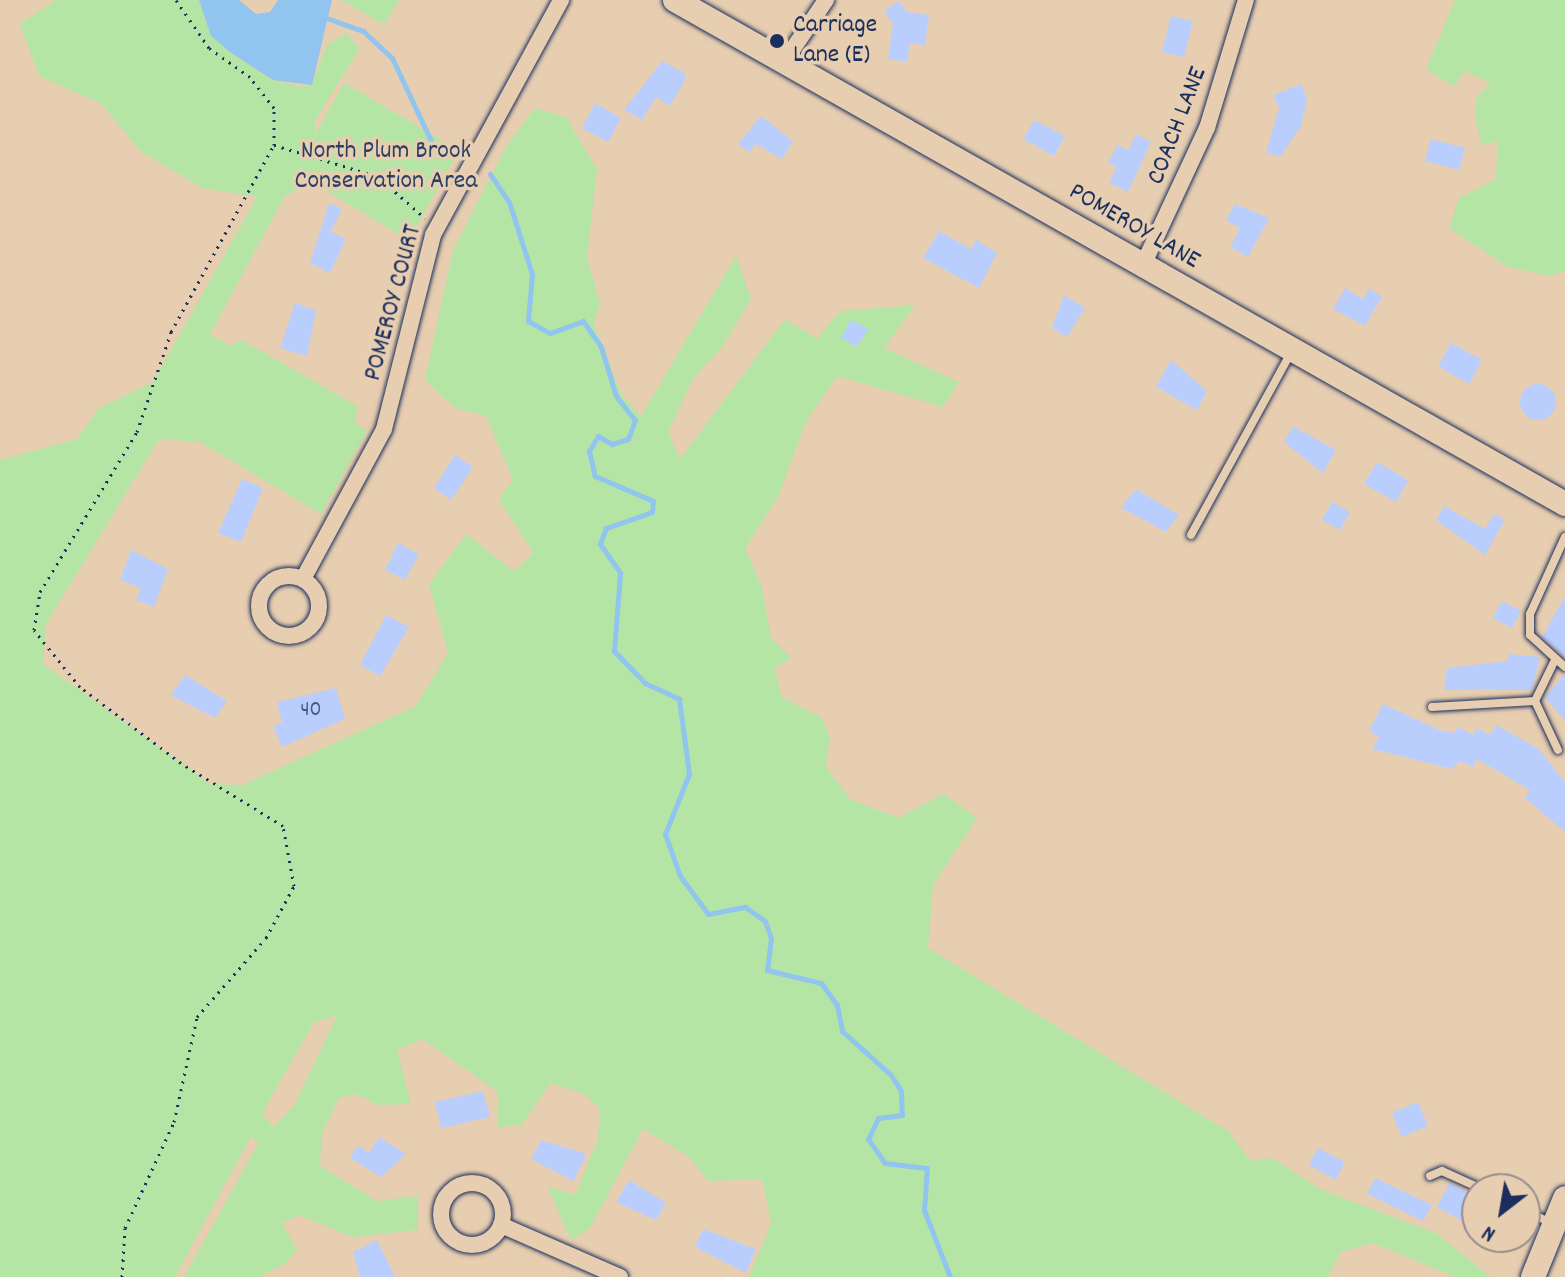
<!DOCTYPE html>
<html>
<head>
<meta charset="utf-8">
<style>
	body { margin:0 }
	#map { position:relative; width:1565px; height:1277px; overflow:hidden; background:#e8ceb0; font-family:Dekko,sans-serif }
	div>[style] { position:absolute }
	.green>* { inset:0; background:#b5e5a5 }
	.water>* { inset:0; background:#91c4ee }
	.stream>* { height:5px; margin:-2.5px; padding:0 2.5px; transform-origin:2.5px; border-radius:2.5px; background:#91c4ee }
	.building>* { inset:0; background:#bacefd }
	.round { border-radius:50% }
	.path>* { height:3px; margin-top:-1.5px; transform-origin:0; background:repeating-linear-gradient(90deg,#1b2f5e 0 2px,transparent 0 8px) }
	.roads { filter:drop-shadow(0 0 2px #1b2f5e) drop-shadow(0 0 2px #1b2f5e) }
	.lane>* { height:8px; margin:-4px; padding:0 4px; transform-origin:4px; border-radius:4px; background:#e8ceb0 }
	.street>* { height:16px; margin:-8px; padding:0 8px; transform-origin:8px; border-radius:8px; background:#e8ceb0 }
	.street>.ring { margin:-8px; padding:0; box-sizing:content-box; background:none; border:16px solid #e8ceb0; border-radius:50% }
	.secondary>* { height:24px; margin:-12px; padding:0 12px; transform-origin:12px; border-radius:12px; background:#e8ceb0 }
	.dots>* { width:22px; height:22px; translate:-50% -50%; box-sizing:border-box; border:4px solid #e8ceb0; border-radius:50% }
	span { translate:-50% -50%; white-space:nowrap; text-align:center; line-height:1.15; -webkit-text-stroke:7px #e8ceb0; paint-order:stroke }
	.number-label { font-size:22px; color:#435786 }
	.number-label span { -webkit-text-stroke-width:0 }
	.poi-label { font-size:26px; color:#1b2f5e }
	.left { translate:0 -50%; text-align:left }
	.street-label { font-size:26px; color:#1b2f5e }
	.park-label { font-size:26px; color:#2a4165 }
	.north { position:absolute; left:1461px; top:1173px; width:80px; height:80px; box-sizing:border-box; background:#e8ceb0; border:2px solid #968e8f; border-radius:50%; rotate:211deg; font-size:22px; font-weight:700; line-height:32px; text-align:center; color:#1b2f5e }
	.north::after { content:''; display:block; margin:auto; width:28px; height:36px; background:#1b2f5e; clip-path:polygon(50% 0,100% 100%,50% 72%,0 100%) }
</style>
</head>
<body>
<div id="map">
	<div class="green">
		<i style="clip-path:polygon(evenodd,56px 0,199px 0,211px 35px,230px 52px,273px 80px,302px 87px,312px 84px,327px 45px,346px 33px,360px 48px,315px 121px,315px 135px,344px 83px,459px 150px,409px 240px,311px 182px,285px 196px,210px 334px,230px 346px,242px 340px,357px 406px,356px 424px,367px 431px,321px 514px,200px 442px,159px 439px,46px 624px,43px 664px,211px 784px,242px 785px,416px 706px,448px 653px,429px 584px,466px 534px,514px 571px,533px 553px,499px 499px,513px 480px,486px 416px,455px 408px,425px 380px,453px 250px,506px 147px,535px 108px,566px 117px,597px 169px,587px 258px,600px 303px,594px 324px,622px 395px,641px 416px,736px 256px,751px 298px,723px 346px,694px 377px,668px 432px,680px 459px,785px 319px,817px 339px,840px 311px,915px 305px,884px 348px,959px 382px,943px 407px,837px 376px,805px 423px,779px 495px,745px 549px,762px 587px,771px 638px,792px 658px,774px 668px,782px 697px,822px 718px,830px 737px,826px 767px,850px 799px,898px 818px,943px 794px,977px 818px,933px 885px,928px 948px,1228px 1131px,1251px 1161px,1272px 1158px,1320px 1189px,1438px 1234px,1490px 1277px,1455px 1277px,1373px 1243px,1341px 1252px,1328px 1277px,749px 1277px,771px 1223px,762px 1179px,708px 1181px,688px 1156px,643px 1129px,590px 1228px,571px 1240px,547px 1186px,575px 1195px,598px 1139px,600px 1108px,582px 1093px,551px 1083px,521px 1125px,498px 1127px,497px 1091px,422px 1039px,397px 1050px,411px 1104px,378px 1105px,356px 1094px,339px 1098px,322px 1133px,320px 1166px,377px 1201px,417px 1196px,418px 1230px,352px 1237px,299px 1215px,282px 1223px,297px 1250px,285px 1264px,259px 1277px,184px 1277px,258px 1144px,251px 1136px,175px 1277px,0 1277px,0 460px,77px 439px,99px 408px,153px 382px,257px 197px,202px 188px,139px 150px,102px 104px,39px 76px,20px 24px,56px 0,337px 1016px,295px 1104px,274px 1127px,262px 1115px,270px 1099px,314px 1022px,337px 1016px)"></i>
		<i style="clip-path:polygon(341px 0,399px 0,384px 25px)"></i>
		<i style="clip-path:polygon(1455px 0,1565px 0,1565px 271px,1550px 276px,1508px 267px,1449px 228px,1459px 198px,1496px 179px,1498px 141px,1482px 145px,1475px 118px,1476px 99px,1490px 83px,1465px 71px,1454px 86px,1426px 69px)"></i>
	</div>
	<div class="water">
		<i style="clip-path:polygon(199px 0,239px 0,256px 14px,270px 12px,278px 0,332px 0,312px 85px,273px 80px,230px 52px,211px 36px)"></i>
	</div>
	<div class="stream">
		<i style="left:321px;top:16px;width:45px;rotate:19.7deg"></i>
		<i style="left:363px;top:31px;width:40px;rotate:43deg"></i>
		<i style="left:392px;top:58px;width:96px;rotate:64.8deg"></i>
		<i style="left:433px;top:145px;width:22px;rotate:22deg"></i>
		<i style="left:490px;top:174px;width:34px;rotate:56deg"></i>
		<i style="left:509px;top:202px;width:76px;rotate:72.3deg"></i>
		<i style="left:532px;top:274px;width:47px;rotate:94.9deg"></i>
		<i style="left:528px;top:321px;width:25px;rotate:29deg"></i>
		<i style="left:550px;top:333px;width:35px;rotate:-20deg"></i>
		<i style="left:583px;top:321px;width:32px;rotate:55deg"></i>
		<i style="left:601px;top:347px;width:51px;rotate:73deg"></i>
		<i style="left:616px;top:396px;width:31px;rotate:52deg"></i>
		<i style="left:635px;top:420px;width:20px;rotate:110deg"></i>
		<i style="left:628px;top:439px;width:17px;rotate:163deg"></i>
		<i style="left:612px;top:444px;width:16px;rotate:-150deg"></i>
		<i style="left:598px;top:436px;width:17px;rotate:121deg"></i>
		<i style="left:589px;top:451px;width:26px;rotate:77deg"></i>
		<i style="left:595px;top:476px;width:63px;rotate:23.3deg"></i>
		<i style="left:653px;top:501px;width:11px;rotate:95deg"></i>
		<i style="left:652px;top:512px;width:49px;rotate:160.8deg"></i>
		<i style="left:606px;top:528px;width:17px;rotate:111deg"></i>
		<i style="left:600px;top:544px;width:35px;rotate:55deg"></i>
		<i style="left:620px;top:573px;width:78px;rotate:94.4deg"></i>
		<i style="left:614px;top:651px;width:45px;rotate:45.9deg"></i>
		<i style="left:645px;top:683px;width:38px;rotate:25deg"></i>
		<i style="left:679px;top:699px;width:76px;rotate:82.4deg"></i>
		<i style="left:689px;top:774px;width:65px;rotate:111.8deg"></i>
		<i style="left:665px;top:834px;width:45px;rotate:70.3deg"></i>
		<i style="left:680px;top:876px;width:47px;rotate:53.6deg"></i>
		<i style="left:708px;top:914px;width:38px;rotate:-11deg"></i>
		<i style="left:745px;top:907px;width:24px;rotate:35deg"></i>
		<i style="left:765px;top:921px;width:18px;rotate:71deg"></i>
		<i style="left:771px;top:938px;width:32px;rotate:97deg"></i>
		<i style="left:767px;top:970px;width:56px;rotate:13.5deg"></i>
		<i style="left:821px;top:983px;width:27px;rotate:54deg"></i>
		<i style="left:837px;top:1005px;width:26px;rotate:79deg"></i>
		<i style="left:842px;top:1031px;width:66px;rotate:41.9deg"></i>
		<i style="left:891px;top:1075px;width:19px;rotate:58deg"></i>
		<i style="left:901px;top:1091px;width:24px;rotate:88deg"></i>
		<i style="left:902px;top:1115px;width:24px;rotate:173deg"></i>
		<i style="left:878px;top:1118px;width:23px;rotate:115deg"></i>
		<i style="left:868px;top:1139px;width:29px;rotate:55deg"></i>
		<i style="left:885px;top:1163px;width:42px;rotate:6.8deg"></i>
		<i style="left:927px;top:1168px;width:42px;rotate:94.1deg"></i>
		<i style="left:924px;top:1210px;width:72px;rotate:68.8deg"></i>
	</div>
	<div class="building">
		<i style="clip-path:polygon(898px 1px,907px 12px,929px 15px,925px 45px,910px 43px,907px 62px,888px 59px,893px 24px,884px 11px)"></i>
		<i style="clip-path:polygon(1171px 16px,1193px 21px,1184px 57px,1162px 52px)"></i>
		<i style="clip-path:polygon(662px 61px,686px 74px,684px 82px,670px 106px,656px 97px,642px 120px,624px 110px)"></i>
		<i style="clip-path:polygon(1301px 84px,1307px 99px,1301px 126px,1280px 157px,1266px 152px,1279px 108px,1273px 95px)"></i>
		<i style="clip-path:polygon(595px 103px,621px 118px,608px 142px,582px 128px)"></i>
		<i style="clip-path:polygon(761px 116px,793px 141px,782px 159px,755px 144px,750px 152px,738px 144px)"></i>
		<i style="clip-path:polygon(1034px 120px,1065px 136px,1054px 156px,1023px 139px)"></i>
		<i style="clip-path:polygon(1136px 134px,1151px 142px,1128px 192px,1109px 183px,1117px 167px,1108px 163px,1117px 145px,1128px 150px)"></i>
		<i style="clip-path:polygon(1431px 139px,1465px 148px,1459px 170px,1425px 161px)"></i>
		<i style="clip-path:polygon(329px 203px,342px 209px,331px 232px,346px 239px,330px 273px,310px 263px)"></i>
		<i style="clip-path:polygon(1235px 204px,1269px 218px,1248px 257px,1230px 247px,1240px 228px,1226px 220px)"></i>
		<i style="clip-path:polygon(939px 231px,971px 249px,976px 240px,997px 253px,979px 288px,923px 258px)"></i>
		<i style="clip-path:polygon(1345px 288px,1363px 299px,1369px 289px,1382px 296px,1365px 326px,1333px 309px)"></i>
		<i style="clip-path:polygon(1064px 295px,1085px 308px,1067px 337px,1052px 328px)"></i>
		<i style="clip-path:polygon(295px 303px,316px 310px,307px 356px,280px 348px)"></i>
		<i style="clip-path:polygon(851px 320px,868px 329px,857px 347px,841px 338px)"></i>
		<i style="clip-path:polygon(1451px 343px,1482px 360px,1469px 384px,1438px 366px)"></i>
		<i style="clip-path:polygon(1171px 360px,1207px 391px,1197px 410px,1156px 387px)"></i>
		<i class="round" style="left:1520px;top:384px;width:36px;height:36px"></i>
		<i style="clip-path:polygon(1293px 426px,1336px 450px,1323px 473px,1284px 442px)"></i>
		<i style="clip-path:polygon(455px 455px,473px 467px,451px 500px,434px 488px)"></i>
		<i style="clip-path:polygon(1377px 462px,1408px 480px,1396px 502px,1364px 484px)"></i>
		<i style="clip-path:polygon(242px 479px,263px 488px,241px 542px,218px 533px)"></i>
		<i style="clip-path:polygon(1136px 489px,1179px 515px,1166px 532px,1121px 508px)"></i>
		<i style="clip-path:polygon(1332px 502px,1350px 512px,1340px 530px,1322px 520px)"></i>
		<i style="clip-path:polygon(1444px 506px,1485px 529px,1494px 514px,1505px 520px,1485px 555px,1436px 520px)"></i>
		<i style="clip-path:polygon(398px 543px,419px 554px,405px 580px,385px 570px)"></i>
		<i style="clip-path:polygon(131px 550px,168px 569px,154px 607px,136px 600px,141px 588px,120px 580px)"></i>
		<i style="clip-path:polygon(1565px 597px,1565px 657px,1542px 637px)"></i>
		<i style="clip-path:polygon(1502px 601px,1521px 611px,1512px 628px,1493px 618px)"></i>
		<i style="clip-path:polygon(386px 615px,409px 627px,380px 676px,360px 665px)"></i>
		<i style="clip-path:polygon(1508px 654px,1540px 657px,1532px 690px,1444px 690px,1447px 668px,1507px 661px)"></i>
		<i style="clip-path:polygon(1565px 674px,1565px 721px,1545px 697px)"></i>
		<i style="clip-path:polygon(185px 675px,227px 701px,215px 718px,171px 695px)"></i>
		<i style="clip-path:polygon(336px 688px,345px 719px,282px 747px,273px 726px,282px 723px,277px 702px)"></i>
		<i style="clip-path:polygon(1383px 704px,1439px 730px,1454px 733px,1458px 727px,1473px 735px,1477px 728px,1490px 735px,1496px 725px,1539px 749px,1565px 782px,1565px 832px,1525px 798px,1530px 790px,1477px 759px,1473px 767px,1460px 761px,1452px 769px,1372px 749px,1379px 737px,1369px 731px)"></i>
		<i style="clip-path:polygon(483px 1091px,490px 1117px,441px 1128px,435px 1102px)"></i>
		<i style="clip-path:polygon(1418px 1102px,1428px 1126px,1402px 1137px,1392px 1113px)"></i>
		<i style="clip-path:polygon(379px 1137px,406px 1154px,381px 1177px,350px 1158px,358px 1145px,369px 1153px)"></i>
		<i style="clip-path:polygon(541px 1140px,587px 1154px,573px 1181px,531px 1159px)"></i>
		<i style="clip-path:polygon(1318px 1148px,1345px 1162px,1336px 1180px,1309px 1165px)"></i>
		<i style="clip-path:polygon(1375px 1178px,1432px 1205px,1423px 1221px,1367px 1194px)"></i>
		<i style="clip-path:polygon(629px 1180px,666px 1203px,656px 1220px,616px 1202px)"></i>
		<i style="clip-path:polygon(1450px 1182px,1477px 1199px,1466px 1223px,1437px 1207px)"></i>
		<i style="clip-path:polygon(703px 1229px,756px 1249px,746px 1273px,695px 1247px)"></i>
		<i style="clip-path:polygon(377px 1240px,395px 1277px,360px 1277px,353px 1252px)"></i>
	</div>
	<div class="path">
		<i style="left:274px;top:145px;width:108px;rotate:16.8deg"></i>
		<i style="left:377px;top:176px;width:64px;rotate:41.2deg"></i>
		<i style="left:122px;top:1277px;width:49px;rotate:-86.5deg"></i>
		<i style="left:125px;top:1228px;width:117px;rotate:-65.2deg"></i>
		<i style="left:174px;top:1122px;width:107px;rotate:-77.6deg"></i>
		<i style="left:197px;top:1017px;width:105px;rotate:-48.9deg"></i>
		<i style="left:266px;top:938px;width:59px;rotate:-61.7deg"></i>
		<i style="left:294px;top:886px;width:61px;rotate:-100.4deg"></i>
		<i style="left:283px;top:826px;width:120px;rotate:-148.3deg"></i>
		<i style="left:181px;top:763px;width:126px;rotate:-143deg"></i>
		<i style="left:80px;top:687px;width:73px;rotate:-128.9deg"></i>
		<i style="left:34px;top:630px;width:38px;rotate:-81deg"></i>
		<i style="left:40px;top:592px;width:187px;rotate:-58.8deg"></i>
		<i style="left:137px;top:432px;width:106px;rotate:-71.2deg"></i>
		<i style="left:171px;top:332px;width:213px;rotate:-61.2deg"></i>
		<i style="left:274px;top:145px;width:37px;rotate:-90deg"></i>
		<i style="left:274px;top:108px;width:39px;rotate:-128deg"></i>
		<i style="left:250px;top:77px;width:50px;rotate:-144.7deg"></i>
		<i style="left:209px;top:48px;width:58px;rotate:-124.5deg"></i>
	</div>
	<div class="roads">
		<div class="lane">
			<i style="left:1191px;top:535px;width:206px;rotate:-61.3deg"></i>
			<i style="left:1565px;top:537px;width:85px;rotate:114.4deg"></i>
			<i style="left:1530px;top:614px;width:21px;rotate:90deg"></i>
			<i style="left:1530px;top:635px;width:47px;rotate:42.4deg"></i>
			<i style="left:1535px;top:701px;width:54px;rotate:64.9deg"></i>
			<i style="left:1432px;top:707px;width:103px;rotate:-3.3deg"></i>
			<i style="left:1535px;top:701px;width:43px;rotate:-64deg"></i>
			<i style="left:1430px;top:1176px;width:13px;rotate:-23deg"></i>
			<i style="left:1442px;top:1171px;width:44px;rotate:24.2deg"></i>
			<i style="left:1525px;top:1210px;width:28px;rotate:27deg"></i>
		</div>
		<div class="street">
			<i style="left:784px;top:62px;width:75px;rotate:-55.9deg"></i>
			<i style="left:1143px;top:265px;width:151px;rotate:-65deg"></i>
			<i style="left:1207px;top:128px;width:134px;rotate:-73.1deg"></i>
			<i class="ring" style="left:259px;top:576px;width:44px;height:44px"></i>
			<i style="left:303px;top:579px;width:170px;rotate:-61.6deg"></i>
			<i style="left:384px;top:429px;width:200px;rotate:-75.8deg"></i>
			<i style="left:433px;top:235px;width:268px;rotate:-61.4deg"></i>
			<i class="ring" style="left:441px;top:1183px;width:46px;height:46px"></i>
			<i style="left:501px;top:1225px;width:130px;rotate:23.6deg"></i>
		</div>
		<div class="secondary">
			<i style="left:675px;top:0;width:1023px;rotate:29.52deg"></i>
			<i style="left:1533px;top:1277px;width:85px;rotate:-67.9deg"></i>
		</div>
	</div>
	<div class="dots">
		<i style="left:777px;top:41px;background:#1b2f5e"></i>
	</div>
	<div class="number-label">
		<span style="left:311px;top:711px">40</span>
	</div>
	<div class="poi-label">
		<span class="left" style="left:793px;top:41px">Carriage<br>Lane (E)</span>
	</div>
	<div class="street-label">
		<span style="left:1178px;top:126px;rotate:-69deg">COACH LANE</span>
		<span style="left:1134px;top:227px;rotate:30deg">POMEROY LANE</span>
		<span style="left:394px;top:303px;rotate:-75deg">POMEROY COURT</span>
	</div>
	<div class="park-label">
		<span style="left:386px;top:167px">North Plum Brook<br>Conservation Area</span>
	</div>
	<div class="north">N</div>
</div>
</body>
</html>
